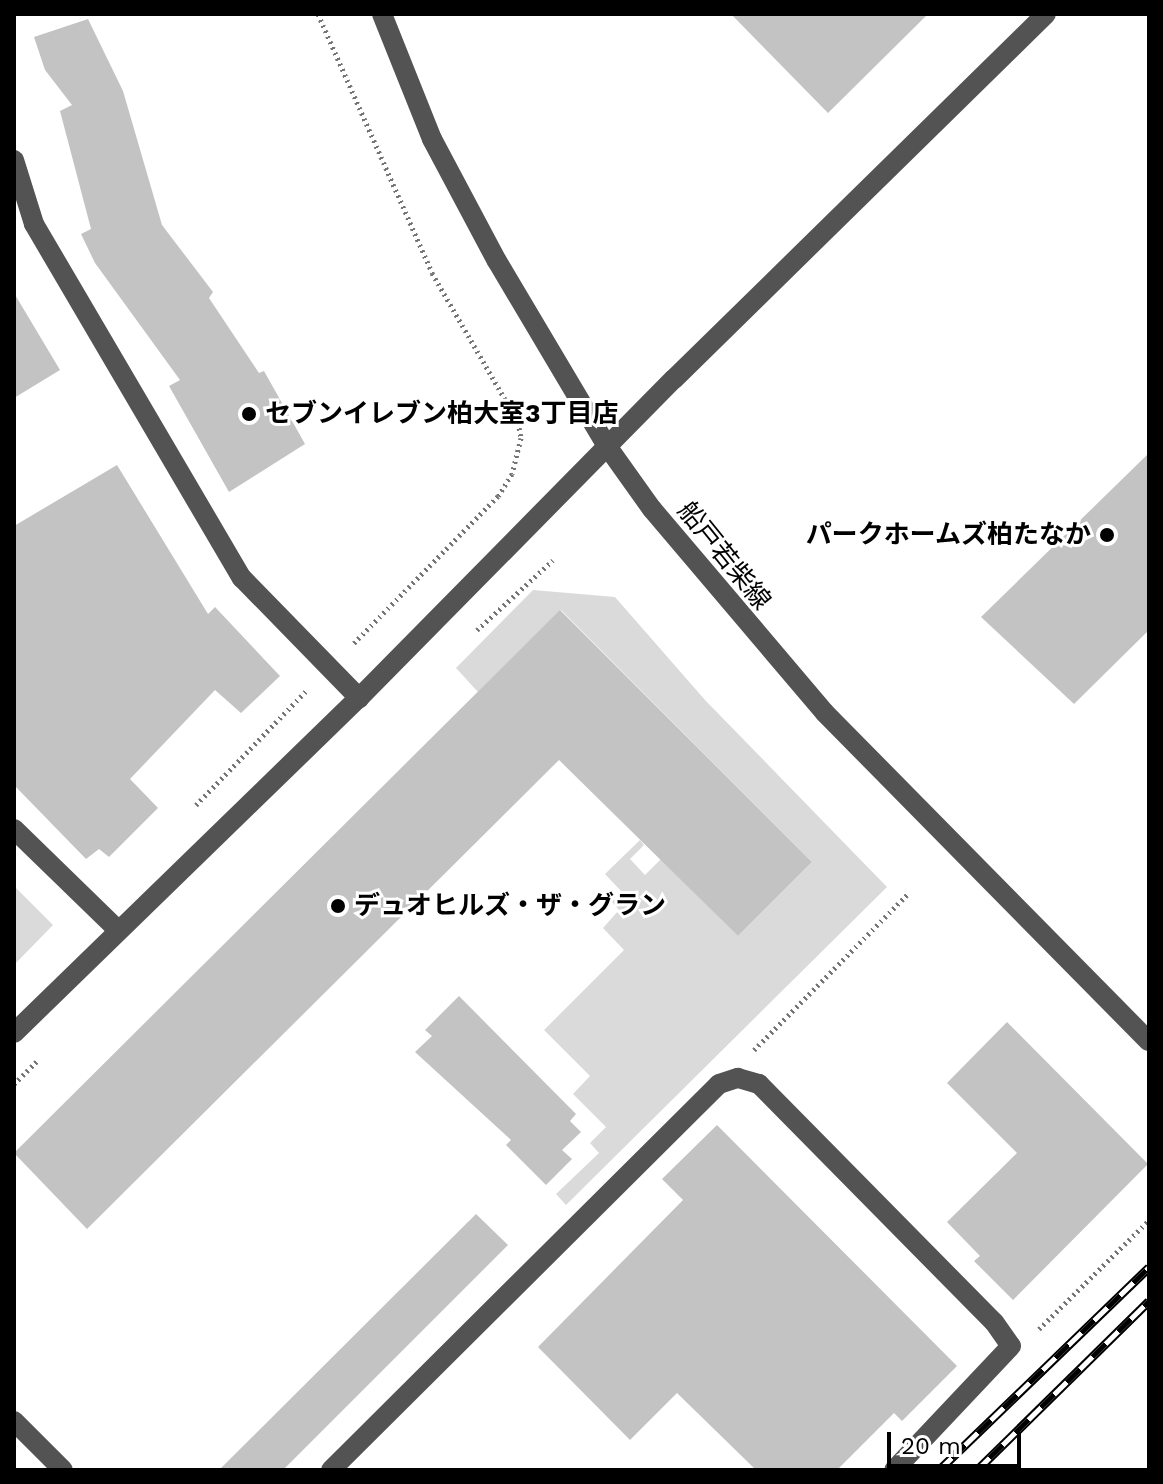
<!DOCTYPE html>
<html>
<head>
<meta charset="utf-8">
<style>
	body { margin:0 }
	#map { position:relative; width:1163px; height:1484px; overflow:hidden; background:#fff; font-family:"Work Sans","Noto Sans JP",sans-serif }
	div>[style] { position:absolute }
	.green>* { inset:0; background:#dadada }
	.building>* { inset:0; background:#c3c3c3 }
	.path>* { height:5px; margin-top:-2.5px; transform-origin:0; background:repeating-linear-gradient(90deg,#757575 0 2px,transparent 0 6px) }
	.minor>* { height:20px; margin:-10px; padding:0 10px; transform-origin:10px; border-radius:10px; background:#535353 }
	.rail>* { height:9px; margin-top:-4.5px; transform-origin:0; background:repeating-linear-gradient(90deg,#fff 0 18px,#000 0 36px); box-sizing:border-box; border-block:2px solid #000 }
	.dots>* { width:22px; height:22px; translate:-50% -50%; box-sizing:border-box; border:4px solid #fff; border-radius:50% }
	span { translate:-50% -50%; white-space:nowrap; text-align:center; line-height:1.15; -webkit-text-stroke:6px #fff; paint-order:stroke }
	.poi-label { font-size:26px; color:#000; font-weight:700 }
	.left { translate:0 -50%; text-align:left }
	.right { translate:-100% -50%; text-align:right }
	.street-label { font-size:26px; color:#000 }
	.frame { position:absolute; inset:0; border:16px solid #000; pointer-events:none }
	.scale { position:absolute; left:887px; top:1432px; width:134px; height:36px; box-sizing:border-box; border:4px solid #000; border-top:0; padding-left:10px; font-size:24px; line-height:28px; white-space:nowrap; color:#000; -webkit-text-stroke:6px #fff; paint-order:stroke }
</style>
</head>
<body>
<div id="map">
	<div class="green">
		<i style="clip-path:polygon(533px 590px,615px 597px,705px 700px,887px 887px,566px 1205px,556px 1194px,599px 1153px,590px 1143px,606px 1127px,573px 1094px,590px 1076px,544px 1030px,624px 950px,603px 928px,619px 910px,612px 902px,621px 891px,605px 874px,640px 840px,644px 845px,630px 859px,645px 875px,661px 859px,738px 936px,812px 862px,561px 610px,478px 692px,456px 668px)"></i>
		<i style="clip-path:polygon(14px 886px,53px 925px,14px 965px)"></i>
	</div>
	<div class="building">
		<i style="clip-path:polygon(731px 14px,928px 14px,828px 113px)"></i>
		<i style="clip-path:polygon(88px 19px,123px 91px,162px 225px,213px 292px,209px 298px,259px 373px,264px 371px,305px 444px,229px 492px,169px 386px,180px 380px,95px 263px,81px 234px,91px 229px,60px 111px,72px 105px,45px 70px,34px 37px)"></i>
		<i style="clip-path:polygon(14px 293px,60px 370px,14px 398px)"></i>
		<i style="clip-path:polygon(1149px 453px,1149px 630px,1074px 704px,981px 617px)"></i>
		<i style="clip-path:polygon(117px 465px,208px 614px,215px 607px,280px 676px,241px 713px,215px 690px,130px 779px,158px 808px,109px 857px,99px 849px,86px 859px,14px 785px,14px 526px)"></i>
		<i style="clip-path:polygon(560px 610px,812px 862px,738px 936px,559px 760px,87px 1229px,14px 1153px)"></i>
		<i style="clip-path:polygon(459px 996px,576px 1114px,570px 1121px,581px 1132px,562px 1150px,572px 1159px,546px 1185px,506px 1145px,511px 1140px,415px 1052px,432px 1036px,425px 1030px)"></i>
		<i style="clip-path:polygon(1007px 1022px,1148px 1164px,1013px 1300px,974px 1261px,980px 1256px,947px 1222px,1017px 1153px,947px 1083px)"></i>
		<i style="clip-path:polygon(717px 1125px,957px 1366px,902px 1421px,894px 1413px,837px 1470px,756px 1470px,677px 1393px,630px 1440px,538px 1347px,683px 1200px,662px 1179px)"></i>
		<i style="clip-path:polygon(476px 1214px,508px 1245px,283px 1470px,219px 1470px)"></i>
	</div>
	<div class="path">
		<i style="left:318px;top:14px;width:283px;rotate:66.2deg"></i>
		<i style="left:432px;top:273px;width:172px;rotate:60deg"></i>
		<i style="left:518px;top:422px;width:16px;rotate:79deg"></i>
		<i style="left:521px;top:438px;width:37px;rotate:104deg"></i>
		<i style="left:512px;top:474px;width:26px;rotate:122deg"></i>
		<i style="left:498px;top:496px;width:209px;rotate:134.4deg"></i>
		<i style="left:477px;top:630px;width:103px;rotate:-42.6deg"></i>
		<i style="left:196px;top:805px;width:158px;rotate:-46deg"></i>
		<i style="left:754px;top:1050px;width:219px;rotate:-45.4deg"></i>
		<i style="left:14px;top:1084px;width:34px;rotate:-45deg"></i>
		<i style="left:1039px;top:1329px;width:155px;rotate:-44.7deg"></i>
	</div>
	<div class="minor">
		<i style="left:382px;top:14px;width:135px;rotate:68.2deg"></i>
		<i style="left:432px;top:139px;width:138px;rotate:62deg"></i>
		<i style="left:497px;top:261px;width:215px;rotate:59.3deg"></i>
		<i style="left:607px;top:446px;width:77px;rotate:54.5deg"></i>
		<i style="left:652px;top:509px;width:267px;rotate:49.7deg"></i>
		<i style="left:825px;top:713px;width:461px;rotate:45.4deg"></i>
		<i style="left:14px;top:160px;width:67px;rotate:72.6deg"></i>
		<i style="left:34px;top:224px;width:411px;rotate:59.6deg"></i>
		<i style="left:242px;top:578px;width:168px;rotate:45.7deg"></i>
		<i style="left:14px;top:829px;width:144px;rotate:44.2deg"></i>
		<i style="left:14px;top:1033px;width:481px;rotate:-44.2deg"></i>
		<i style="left:359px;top:698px;width:448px;rotate:-45.4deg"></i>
		<i style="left:674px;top:379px;width:521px;rotate:-44.46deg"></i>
		<i style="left:14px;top:1421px;width:69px;rotate:45deg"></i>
		<i style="left:331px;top:1470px;width:547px;rotate:-44.85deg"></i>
		<i style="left:719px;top:1084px;width:20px;rotate:-18deg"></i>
		<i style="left:738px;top:1078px;width:22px;rotate:16deg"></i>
		<i style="left:759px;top:1084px;width:334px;rotate:45.4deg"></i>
		<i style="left:994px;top:1322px;width:29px;rotate:55deg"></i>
		<i style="left:1011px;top:1346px;width:170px;rotate:133.3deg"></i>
	</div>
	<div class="rail">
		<i style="left:939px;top:1470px;width:292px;rotate:-44deg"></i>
		<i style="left:977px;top:1470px;width:241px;rotate:-44.5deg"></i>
	</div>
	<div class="dots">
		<i style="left:249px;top:414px;background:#000"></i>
		<i style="left:1107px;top:535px;background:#000"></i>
		<i style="left:338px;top:906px;background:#000"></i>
	</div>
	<div class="poi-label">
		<span class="left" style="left:265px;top:414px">セブンイレブン柏大室3丁目店</span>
		<span class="right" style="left:1091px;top:535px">パークホームズ柏たなか</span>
		<span class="left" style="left:354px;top:906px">デュオヒルズ・ザ・グラン</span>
	</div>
	<div class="street-label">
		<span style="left:724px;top:556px;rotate:51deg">船戸若柴線</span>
	</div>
	<div class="frame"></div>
	<div class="scale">20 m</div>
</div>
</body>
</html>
